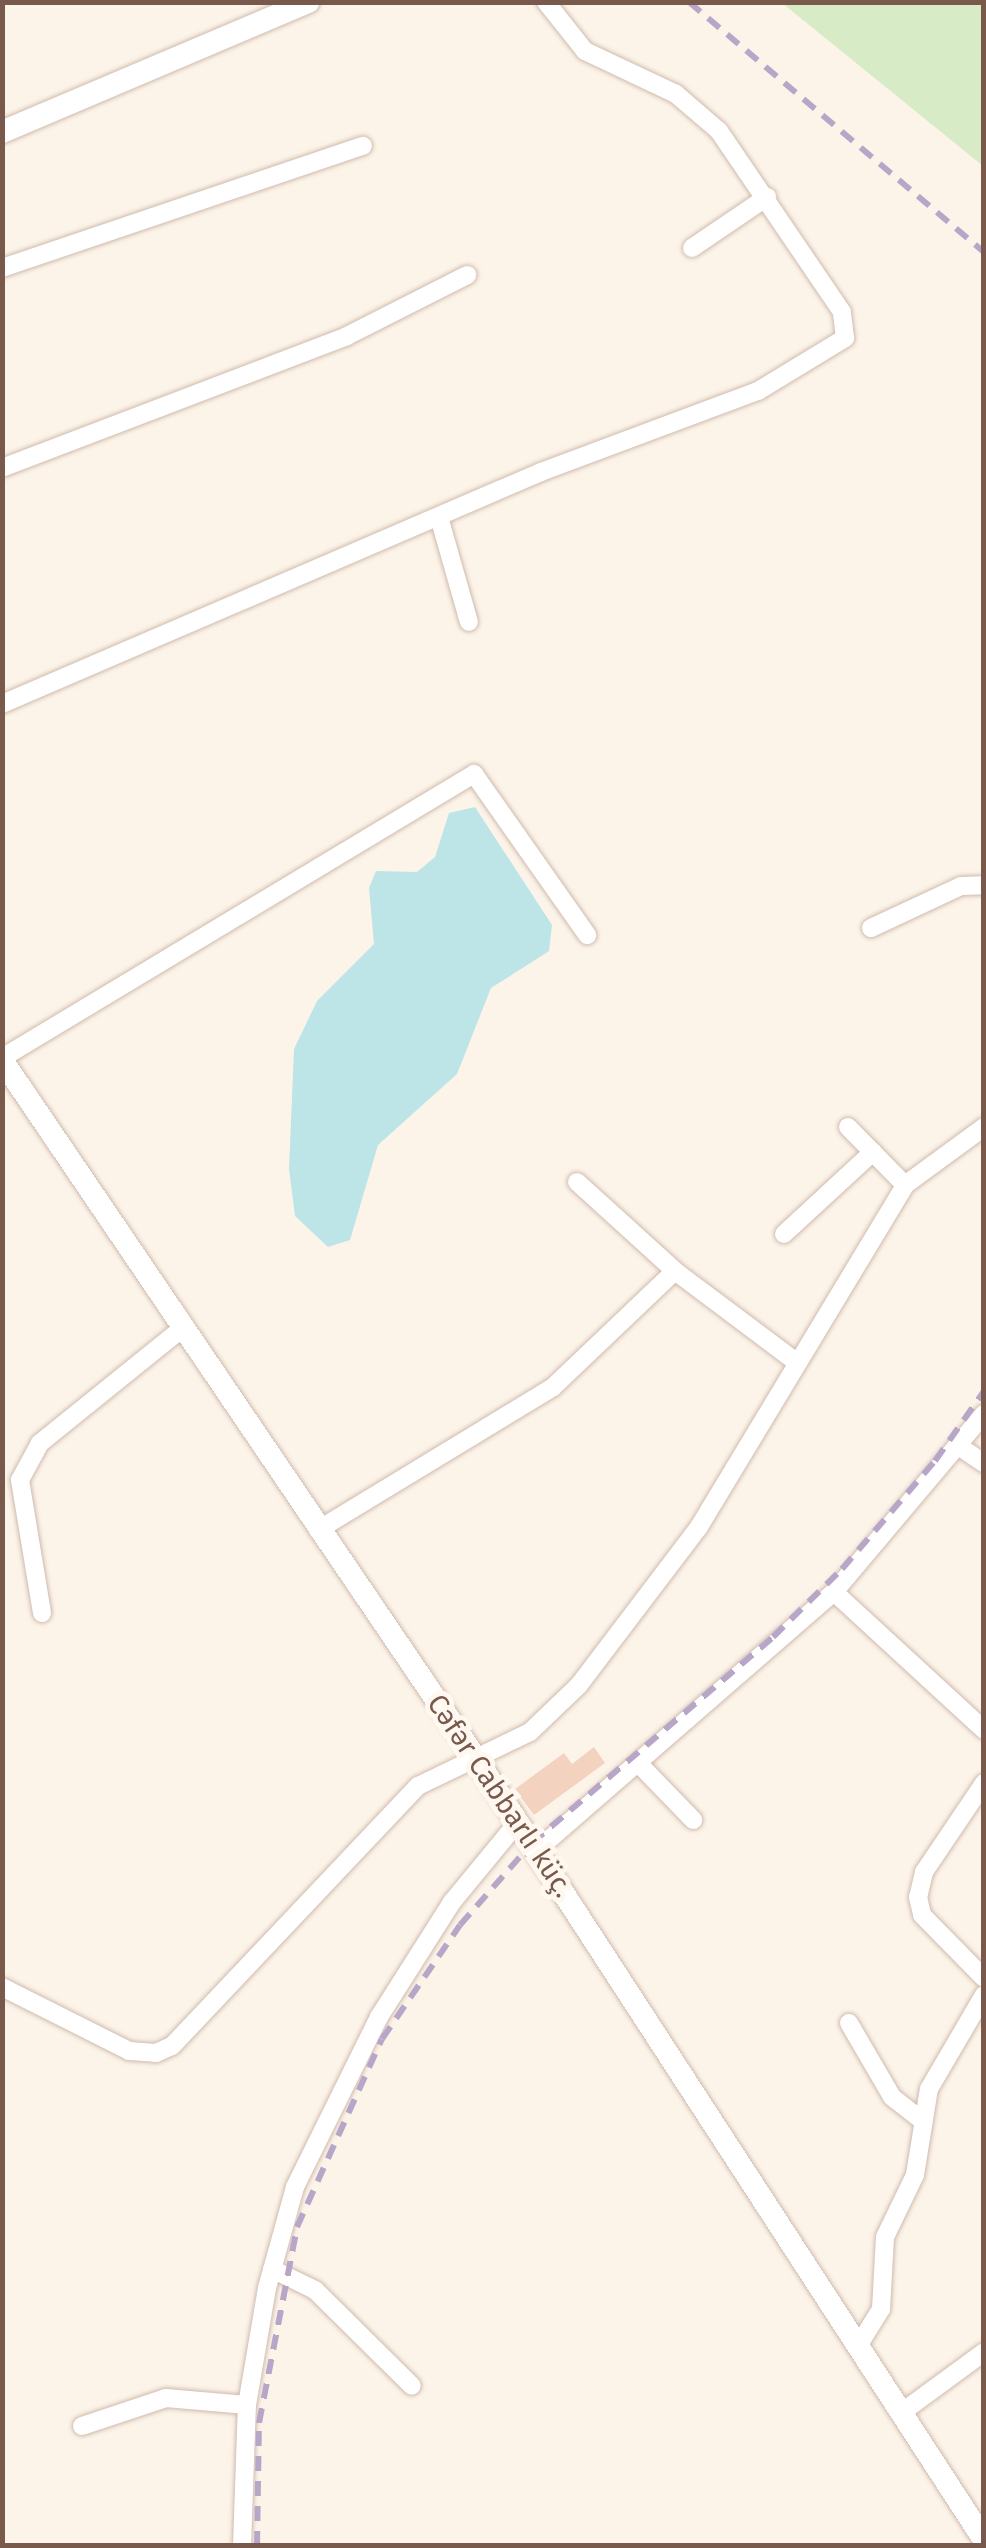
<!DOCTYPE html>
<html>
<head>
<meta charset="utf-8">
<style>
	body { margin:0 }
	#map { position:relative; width:986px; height:2548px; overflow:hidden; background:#fdf4e9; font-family:"Fira Sans",sans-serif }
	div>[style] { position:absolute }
	.green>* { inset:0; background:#d8ebc7 }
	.water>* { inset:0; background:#bde4e7 }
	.building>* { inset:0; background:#f3d2c0 }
	.roads { filter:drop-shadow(0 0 2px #cfbbae) drop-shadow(0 0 2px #cfbbae) }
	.street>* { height:18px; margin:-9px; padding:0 9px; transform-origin:9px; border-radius:9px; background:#fff }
	.secondary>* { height:22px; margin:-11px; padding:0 11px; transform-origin:11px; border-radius:11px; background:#fff }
	.rail>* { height:6px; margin-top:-3px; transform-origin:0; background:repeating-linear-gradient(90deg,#b7a6c8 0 15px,transparent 0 25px) }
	span { translate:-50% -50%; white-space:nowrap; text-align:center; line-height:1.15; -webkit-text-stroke:10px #fff8f0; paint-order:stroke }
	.street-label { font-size:28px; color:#78594c }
	.frame { position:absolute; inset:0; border:5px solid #78594c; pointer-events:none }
</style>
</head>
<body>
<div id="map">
	<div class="green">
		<i style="clip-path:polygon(782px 3px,983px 3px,983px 166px)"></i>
	</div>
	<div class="water">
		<i style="clip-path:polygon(475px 807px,552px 925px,549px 951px,491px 988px,457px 1074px,378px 1145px,350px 1240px,328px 1247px,295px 1216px,289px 1169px,294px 1049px,317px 1001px,374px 944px,369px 888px,376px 871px,417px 872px,435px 857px,449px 813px)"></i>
	</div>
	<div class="building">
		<i style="clip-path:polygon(594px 1747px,605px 1763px,534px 1815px,515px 1789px,564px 1753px,572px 1764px)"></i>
	</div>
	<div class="roads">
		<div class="street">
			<i style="left:692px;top:248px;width:91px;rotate:-34.2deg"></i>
			<i style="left:2px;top:268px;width:381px;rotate:-18.7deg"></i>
			<i style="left:2px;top:468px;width:369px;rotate:-20.9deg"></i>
			<i style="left:347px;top:336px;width:135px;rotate:-26.9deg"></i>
			<i style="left:439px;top:517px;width:109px;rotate:74.1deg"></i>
			<i style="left:2px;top:704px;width:587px;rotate:-23.29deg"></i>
			<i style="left:541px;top:472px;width:232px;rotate:-20.5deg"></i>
			<i style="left:758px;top:391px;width:102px;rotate:-31.3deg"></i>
			<i style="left:845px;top:338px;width:26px;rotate:-97deg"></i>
			<i style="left:842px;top:312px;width:219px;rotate:-124.2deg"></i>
			<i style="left:719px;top:131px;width:57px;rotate:-139.3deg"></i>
			<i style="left:676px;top:94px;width:101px;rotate:-154.7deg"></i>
			<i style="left:585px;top:51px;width:63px;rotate:-128.5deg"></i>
			<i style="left:871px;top:928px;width:99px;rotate:-25deg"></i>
			<i style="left:961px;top:886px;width:23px;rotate:-2deg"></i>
			<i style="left:2px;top:1058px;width:551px;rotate:-31.04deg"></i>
			<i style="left:474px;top:774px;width:197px;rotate:54.9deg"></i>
			<i style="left:848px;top:1127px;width:81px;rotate:45.5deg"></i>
			<i style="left:577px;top:1182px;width:132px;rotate:42.2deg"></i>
			<i style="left:675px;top:1271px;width:151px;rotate:36.9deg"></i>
			<i style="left:784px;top:1234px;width:121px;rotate:-42.7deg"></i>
			<i style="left:960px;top:1447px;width:29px;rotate:34deg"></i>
			<i style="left:318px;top:1530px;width:275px;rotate:-31.3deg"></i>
			<i style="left:553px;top:1387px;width:168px;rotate:-43.6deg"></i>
			<i style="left:834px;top:1592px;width:204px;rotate:42.6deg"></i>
			<i style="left:42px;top:1613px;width:135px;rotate:-99.4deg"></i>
			<i style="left:20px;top:1480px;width:42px;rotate:-61.6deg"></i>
			<i style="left:40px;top:1443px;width:185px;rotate:-38.9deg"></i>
			<i style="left:639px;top:1764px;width:78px;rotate:46deg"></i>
			<i style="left:984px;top:1783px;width:107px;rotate:124deg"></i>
			<i style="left:924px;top:1872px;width:26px;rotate:103deg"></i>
			<i style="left:918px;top:1897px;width:18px;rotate:77deg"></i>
			<i style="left:922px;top:1915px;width:88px;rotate:45.5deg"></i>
			<i style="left:537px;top:1850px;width:393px;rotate:-41deg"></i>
			<i style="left:834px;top:1592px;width:233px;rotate:-49.9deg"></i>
			<i style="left:2px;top:1987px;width:142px;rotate:26.7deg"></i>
			<i style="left:129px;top:2051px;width:27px;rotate:4deg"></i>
			<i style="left:156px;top:2053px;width:17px;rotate:-24deg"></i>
			<i style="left:172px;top:2046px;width:358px;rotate:-46.6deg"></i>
			<i style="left:418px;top:1786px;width:124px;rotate:-25.7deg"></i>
			<i style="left:530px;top:1732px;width:68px;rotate:-43.8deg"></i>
			<i style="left:579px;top:1685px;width:198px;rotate:-52.8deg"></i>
			<i style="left:699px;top:1527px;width:399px;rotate:-58.9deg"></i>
			<i style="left:905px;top:1185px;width:98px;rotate:-36.3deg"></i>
			<i style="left:849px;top:2023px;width:86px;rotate:59.8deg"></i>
			<i style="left:892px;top:2097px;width:37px;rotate:38deg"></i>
			<i style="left:272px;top:2269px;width:48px;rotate:26deg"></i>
			<i style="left:315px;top:2290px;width:136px;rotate:44.7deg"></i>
			<i style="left:858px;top:2346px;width:44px;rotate:-58.1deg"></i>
			<i style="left:881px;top:2309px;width:72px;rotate:-86.8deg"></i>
			<i style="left:885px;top:2237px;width:69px;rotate:-64.2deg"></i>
			<i style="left:915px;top:2175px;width:87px;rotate:-80.8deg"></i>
			<i style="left:929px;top:2089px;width:109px;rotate:-59.7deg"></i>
			<i style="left:901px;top:2413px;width:103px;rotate:-36.3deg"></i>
			<i style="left:82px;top:2426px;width:89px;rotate:-18.4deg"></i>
			<i style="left:166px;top:2398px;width:81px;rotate:4.9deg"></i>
			<i style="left:242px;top:2546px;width:141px;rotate:-88deg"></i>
			<i style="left:247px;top:2405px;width:119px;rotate:-80.3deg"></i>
			<i style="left:267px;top:2288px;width:105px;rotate:-74.5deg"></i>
			<i style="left:295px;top:2187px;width:190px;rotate:-63.7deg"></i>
			<i style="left:379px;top:2017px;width:136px;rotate:-57.6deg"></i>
			<i style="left:452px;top:1902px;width:104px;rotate:-50.5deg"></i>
		</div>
		<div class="secondary">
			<i style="left:2px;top:132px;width:333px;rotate:-23deg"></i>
			<i style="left:2px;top:1060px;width:842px;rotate:55.84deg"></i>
			<i style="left:475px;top:1757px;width:934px;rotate:56.97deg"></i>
		</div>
	</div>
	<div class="rail">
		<i style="left:689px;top:2px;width:387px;rotate:40.3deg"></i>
		<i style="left:257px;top:2546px;width:123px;rotate:-89.1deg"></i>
		<i style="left:259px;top:2423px;width:200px;rotate:-79deg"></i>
		<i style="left:297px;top:2227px;width:206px;rotate:-65.7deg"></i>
		<i style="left:382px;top:2039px;width:138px;rotate:-55.6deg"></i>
		<i style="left:460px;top:1925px;width:109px;rotate:-48.7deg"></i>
		<i style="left:532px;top:1843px;width:317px;rotate:-40.5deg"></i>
		<i style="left:773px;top:1637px;width:97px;rotate:-44.6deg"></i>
		<i style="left:842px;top:1569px;width:143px;rotate:-49.3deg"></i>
		<i style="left:935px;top:1461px;width:85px;rotate:-55deg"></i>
	</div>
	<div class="street-label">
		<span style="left:500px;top:1796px;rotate:56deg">Cəfər Cabbarlı küç.</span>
	</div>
	<div class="frame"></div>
</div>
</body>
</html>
